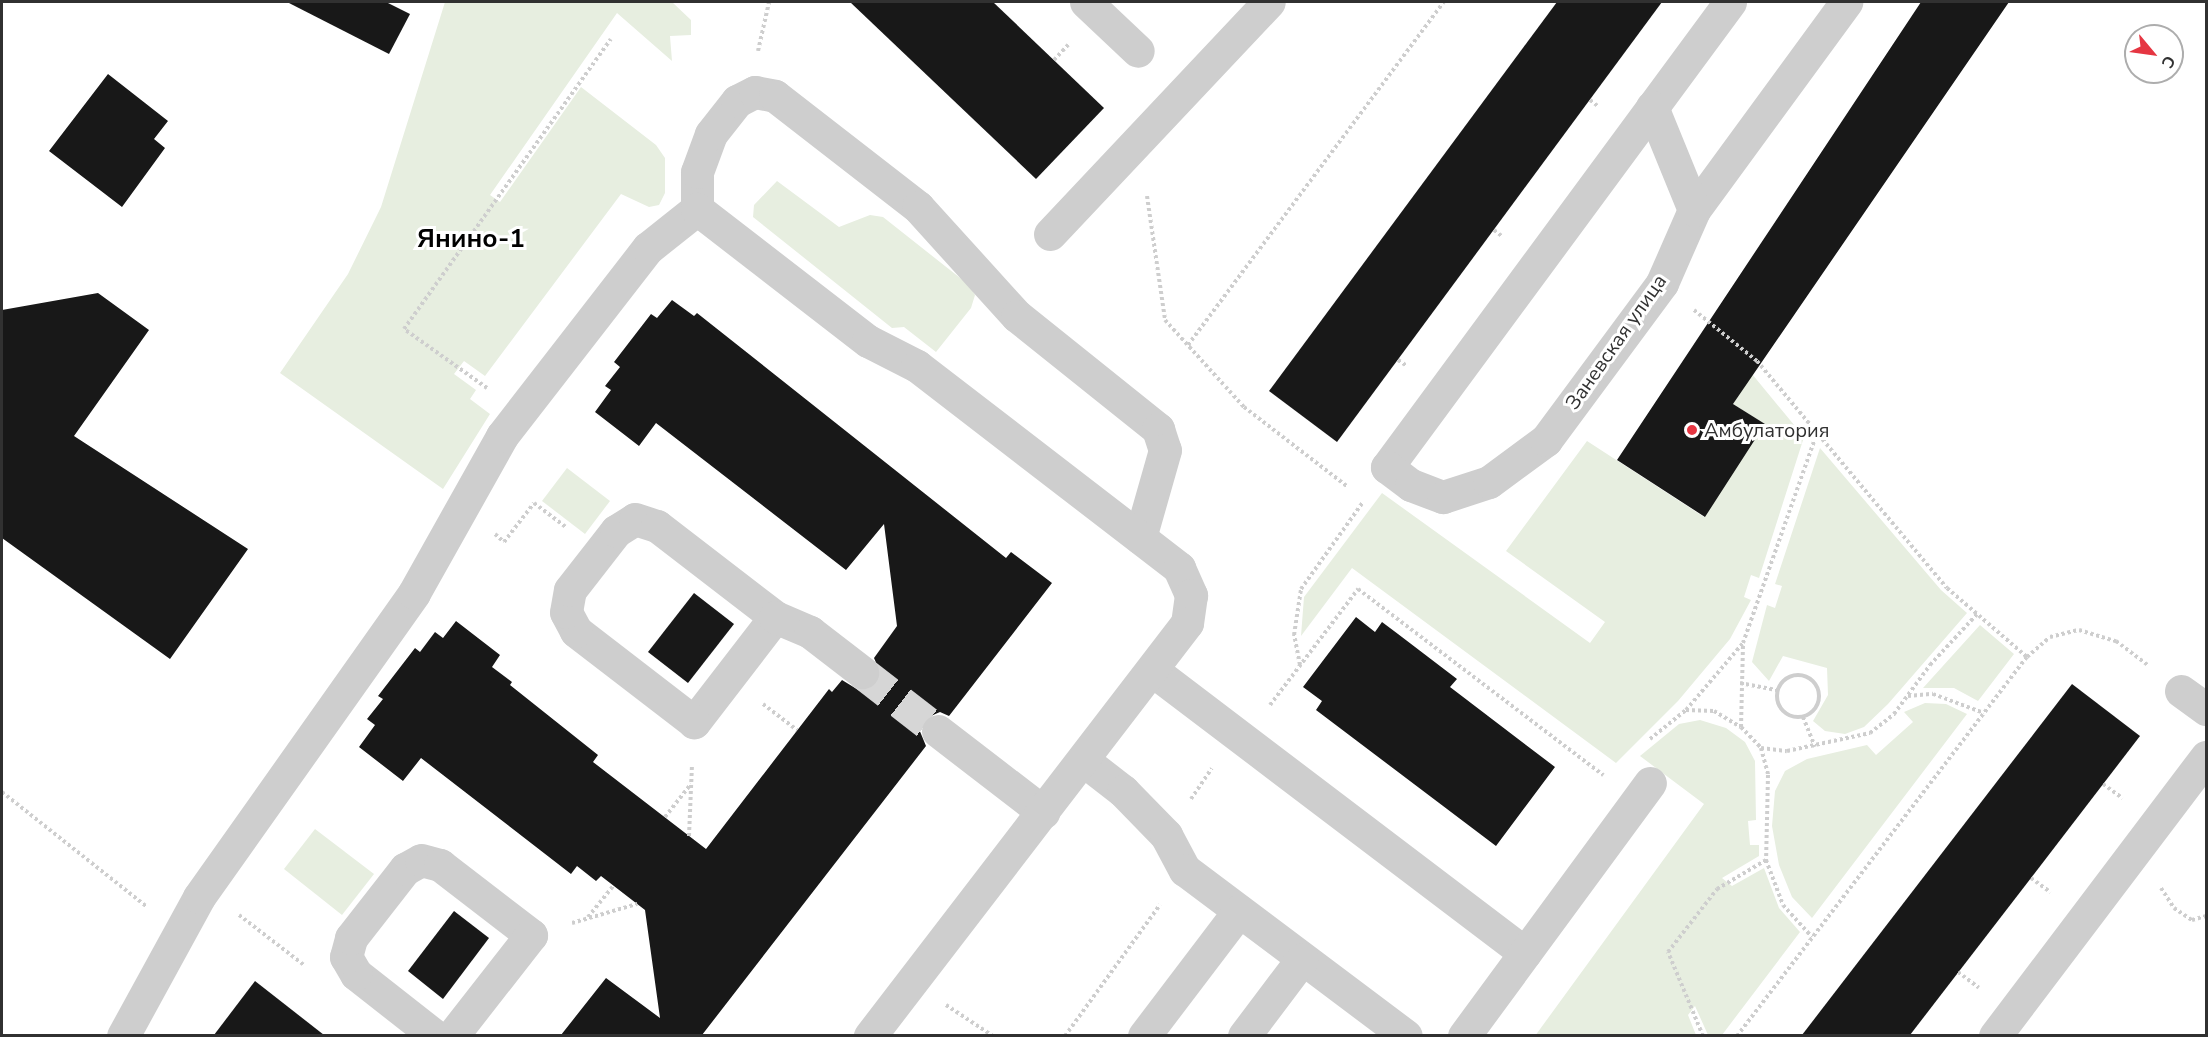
<!DOCTYPE html>
<html>
<head>
<meta charset="utf-8">
<style>
	body { margin:0 }
	#map { position:relative; width:2208px; height:1037px; overflow:hidden; background:#fff; font-family:"Nunito Sans",sans-serif }
	div>[style] { position:absolute }
	.green>* { inset:0; background:#e7eee0 }
	.building>* { inset:0; background:#181818 }
	.minor-tunnel>* { height:33px; margin-top:-16.5px; transform-origin:0; background:repeating-linear-gradient(90deg,#d6d6d6 0 33px,transparent 0 49px) }
	.path>* { height:4px; margin-top:-2px; transform-origin:0; background:repeating-linear-gradient(90deg,#cecece 0 3px,transparent 0 6px) }
	.path>.ring { margin:-2px; padding:0; box-sizing:content-box; background:none; border:4px solid #cecece; border-radius:50% }
	.minor>* { height:33px; margin:-16.5px; padding:0 16.5px; transform-origin:16.5px; border-radius:16.5px; background:#cecece }
	.dots>* { width:16px; height:16px; translate:-50% -50%; box-sizing:border-box; border:3px solid #fff; border-radius:50% }
	span { translate:-50% -50%; white-space:nowrap; text-align:center; line-height:1.15; -webkit-text-stroke:6px #fff; paint-order:stroke }
	.street-label { font-size:20px; color:#313131 }
	.poi-label { font-size:20px; color:#313131 }
	.left { translate:0 -50%; text-align:left }
	.district-label { font-size:26px; color:#000; font-weight:700 }
	.frame { position:absolute; inset:0; border:3px solid #313131; pointer-events:none }
	.north { position:absolute; left:2124px; top:24px; width:60px; height:60px; box-sizing:border-box; background:#fff; border:2px solid #adadad; border-radius:50%; rotate:119deg; font-size:16px; font-weight:700; line-height:24px; text-align:center; color:#313131 }
	.north::after { content:''; display:block; margin:auto; width:21px; height:27px; background:#e53642; clip-path:polygon(50% 0,100% 100%,50% 72%,0 100%) }
</style>
</head>
<body>
<div id="map">
	<div class="green">
		<i style="clip-path:polygon(445px 2px,672px 2px,691px 20px,691px 35px,670px 36px,672px 61px,617px 13px,490px 195px,500px 202px,581px 87px,656px 145px,665px 158px,665px 193px,659px 205px,649px 207px,621px 194px,485px 376px,464px 361px,454px 374px,476px 390px,470px 399px,490px 414px,443px 489px,280px 373px,348px 274px,381px 207px)"></i>
		<i style="clip-path:polygon(777px 181px,839px 227px,870px 215px,883px 217px,969px 285px,975px 295px,971px 308px,936px 352px,904px 327px,892px 328px,753px 217px,754px 205px)"></i>
		<i style="clip-path:polygon(1752px 374px,1804px 437px,1759px 578px,1751px 575px,1744px 597px,1751px 600px,1730px 639px,1678px 701px,1616px 763px,1352px 568px,1301px 636px,1304px 597px,1382px 493px,1590px 643px,1605px 622px,1506px 551px,1587px 441px,1704px 517px,1764px 424px,1733px 404px)"></i>
		<i style="clip-path:polygon(1820px 448px,1941px 590px,1967px 613px,1888px 704px,1864px 727px,1845px 734px,1825px 731px,1813px 721px,1828px 695px,1827px 668px,1783px 656px,1769px 681px,1752px 662px,1767px 605px,1775px 608px,1782px 586px,1775px 584px)"></i>
		<i style="clip-path:polygon(567px 468px,610px 501px,585px 534px,542px 501px)"></i>
		<i style="clip-path:polygon(1980px 625px,2014px 654px,1978px 701px,1954px 688px,1923px 688px)"></i>
		<i style="clip-path:polygon(1925px 703px,1946px 704px,1967px 714px,1812px 918px,1792px 897px,1779px 865px,1772px 826px,1775px 791px,1785px 771px,1807px 759px,1867px 745px,1876px 755px,1913px 722px,1904px 712px)"></i>
		<i style="clip-path:polygon(1700px 720px,1726px 728px,1745px 742px,1755px 761px,1756px 820px,1748px 821px,1750px 845px,1759px 845px,1759px 856px,1722px 878px,1732px 886px,1764px 868px,1779px 908px,1800px 932px,1722px 1035px,1708px 1035px,1695px 1006px,1688px 1015px,1696px 1035px,1535px 1036px,1704px 804px,1640px 756px,1679px 724px)"></i>
		<i style="clip-path:polygon(315px 829px,374px 874px,342px 915px,284px 869px)"></i>
	</div>
	<div class="building">
		<i style="clip-path:polygon(287px 2px,386px 2px,410px 14px,389px 54px)"></i>
		<i style="clip-path:polygon(850px 2px,993px 2px,1104px 108px,1036px 179px)"></i>
		<i style="clip-path:polygon(1557px 2px,1662px 2px,1337px 442px,1269px 391px)"></i>
		<i style="clip-path:polygon(1921px 2px,2009px 2px,1733px 404px,1765px 424px,1705px 517px,1617px 460px)"></i>
		<i style="clip-path:polygon(108px 74px,168px 121px,154px 139px,165px 148px,122px 207px,49px 151px)"></i>
		<i style="clip-path:polygon(98px 293px,149px 330px,74px 436px,248px 549px,170px 659px,2px 538px,2px 310px)"></i>
		<i style="clip-path:polygon(672px 300px,694px 316px,697px 313px,1006px 558px,1011px 552px,1052px 583px,949px 716px,940px 712px,924px 719px,919px 729px,926px 746px,702px 1035px,561px 1035px,606px 978px,660px 1018px,645px 910px,601px 876px,596px 881px,577px 866px,571px 874px,421px 758px,403px 781px,359px 747px,375px 725px,367px 719px,383px 699px,378px 696px,415px 648px,420px 652px,435px 632px,443px 638px,456px 621px,500px 655px,492px 667px,512px 682px,510px 685px,598px 755px,593px 762px,706px 849px,829px 689px,832px 692px,842px 680px,860px 691px,876px 684px,881px 674px,874px 658px,897px 626px,884px 524px,846px 570px,656px 423px,639px 446px,595px 412px,611px 390px,605px 386px,620px 367px,614px 362px,651px 314px,657px 318px)"></i>
		<i style="clip-path:polygon(694px 593px,734px 624px,688px 683px,648px 652px)"></i>
		<i style="clip-path:polygon(1356px 617px,1375px 632px,1382px 622px,1398px 634px,1457px 679px,1450px 687px,1555px 767px,1496px 846px,1316px 710px,1322px 701px,1303px 687px)"></i>
		<i style="clip-path:polygon(2072px 684px,2140px 736px,2031px 878px,1910px 1035px,1802px 1035px)"></i>
		<i style="clip-path:polygon(454px 911px,489px 938px,443px 999px,408px 971px)"></i>
		<i style="clip-path:polygon(255px 981px,324px 1035px,214px 1035px)"></i>
	</div>
	<div class="minor-tunnel">
		<i style="left:862px;top:672px;width:96px;rotate:37.8deg"></i>
	</div>
	<div class="path">
		<i style="left:758px;top:51px;width:50px;rotate:-77.3deg"></i>
		<i style="left:1054px;top:60px;width:21px;rotate:-47deg"></i>
		<i style="left:1590px;top:100px;width:11px;rotate:38deg"></i>
		<i style="left:1147px;top:196px;width:125px;rotate:81.7deg"></i>
		<i style="left:1165px;top:320px;width:118px;rotate:47.8deg"></i>
		<i style="left:1244px;top:407px;width:131px;rotate:37.6deg"></i>
		<i style="left:1494px;top:230px;width:11px;rotate:38deg"></i>
		<i style="left:1694px;top:310px;width:81px;rotate:39deg"></i>
		<i style="left:1757px;top:361px;width:296px;rotate:50.1deg"></i>
		<i style="left:1947px;top:588px;width:106px;rotate:40.8deg"></i>
		<i style="left:1188px;top:345px;width:428px;rotate:-53.3deg"></i>
		<i style="left:1398px;top:360px;width:11px;rotate:34deg"></i>
		<i style="left:487px;top:388px;width:102px;rotate:-144.6deg"></i>
		<i style="left:404px;top:329px;width:356px;rotate:-54.5deg"></i>
		<i style="left:495px;top:534px;width:12px;rotate:42deg"></i>
		<i style="left:504px;top:542px;width:49px;rotate:-52.4deg"></i>
		<i style="left:534px;top:503px;width:40px;rotate:37deg"></i>
		<i style="left:1300px;top:665px;width:31px;rotate:-101deg"></i>
		<i style="left:1294px;top:635px;width:47px;rotate:-81.3deg"></i>
		<i style="left:1301px;top:589px;width:107px;rotate:-54.5deg"></i>
		<i class="ring" style="left:1777px;top:675px;width:38px;height:38px"></i>
		<i style="left:1740px;top:683px;width:38px;rotate:11deg"></i>
		<i style="left:1908px;top:696px;width:25px;rotate:-5deg"></i>
		<i style="left:1933px;top:694px;width:54px;rotate:20.4deg"></i>
		<i style="left:763px;top:704px;width:43px;rotate:37.4deg"></i>
		<i style="left:1270px;top:705px;width:146px;rotate:-52.8deg"></i>
		<i style="left:1358px;top:589px;width:308px;rotate:37.2deg"></i>
		<i style="left:1686px;top:710px;width:28px;rotate:2deg"></i>
		<i style="left:1714px;top:711px;width:31px;rotate:31deg"></i>
		<i style="left:1741px;top:727px;width:29px;rotate:46deg"></i>
		<i style="left:1761px;top:748px;width:28px;rotate:75deg"></i>
		<i style="left:1768px;top:775px;width:85px;rotate:91.3deg"></i>
		<i style="left:1766px;top:860px;width:48px;rotate:69.3deg"></i>
		<i style="left:1783px;top:905px;width:43px;rotate:47.8deg"></i>
		<i style="left:1803px;top:717px;width:32px;rotate:68deg"></i>
		<i style="left:1741px;top:727px;width:84px;rotate:-88.6deg"></i>
		<i style="left:1743px;top:643px;width:219px;rotate:-70.6deg"></i>
		<i style="left:1650px;top:739px;width:46px;rotate:-38.9deg"></i>
		<i style="left:1686px;top:710px;width:88px;rotate:-49.6deg"></i>
		<i style="left:1761px;top:748px;width:26px;rotate:7deg"></i>
		<i style="left:1787px;top:751px;width:85px;rotate:-12.2deg"></i>
		<i style="left:1870px;top:733px;width:31px;rotate:-38deg"></i>
		<i style="left:1894px;top:714px;width:61px;rotate:-53.7deg"></i>
		<i style="left:1930px;top:665px;width:69px;rotate:-47.3deg"></i>
		<i style="left:2103px;top:784px;width:24px;rotate:36deg"></i>
		<i style="left:2px;top:792px;width:184px;rotate:38.4deg"></i>
		<i style="left:1191px;top:799px;width:37px;rotate:-56deg"></i>
		<i style="left:665px;top:817px;width:42px;rotate:-51.8deg"></i>
		<i style="left:689px;top:836px;width:71px;rotate:-87.6deg"></i>
		<i style="left:2031px;top:878px;width:24px;rotate:36deg"></i>
		<i style="left:2161px;top:888px;width:24px;rotate:57deg"></i>
		<i style="left:2174px;top:908px;width:22px;rotate:34deg"></i>
		<i style="left:2192px;top:920px;width:15px;rotate:-16deg"></i>
		<i style="left:239px;top:915px;width:82px;rotate:37.6deg"></i>
		<i style="left:588px;top:917px;width:40px;rotate:-51deg"></i>
		<i style="left:572px;top:923px;width:68px;rotate:-16.3deg"></i>
		<i style="left:1958px;top:972px;width:26px;rotate:37deg"></i>
		<i style="left:946px;top:1005px;width:56px;rotate:33.4deg"></i>
		<i style="left:1065px;top:1036px;width:162px;rotate:-54.1deg"></i>
		<i style="left:1703px;top:1036px;width:91px;rotate:-112.6deg"></i>
		<i style="left:1668px;top:952px;width:80px;rotate:-52.1deg"></i>
		<i style="left:1717px;top:889px;width:57px;rotate:-30.6deg"></i>
		<i style="left:1737px;top:1036px;width:477px;rotate:-52.6deg"></i>
		<i style="left:2027px;top:657px;width:30px;rotate:-41deg"></i>
		<i style="left:2050px;top:637px;width:30px;rotate:-14deg"></i>
		<i style="left:2079px;top:630px;width:39px;rotate:17deg"></i>
		<i style="left:2116px;top:641px;width:41px;rotate:37.1deg"></i>
	</div>
	<div class="minor">
		<i style="left:1086px;top:2px;width:71px;rotate:43.3deg"></i>
		<i style="left:1730px;top:2px;width:578px;rotate:126.41deg"></i>
		<i style="left:1387px;top:467px;width:30px;rotate:37deg"></i>
		<i style="left:1411px;top:485px;width:34px;rotate:21deg"></i>
		<i style="left:1443px;top:497px;width:48px;rotate:-18.1deg"></i>
		<i style="left:1489px;top:482px;width:71px;rotate:-36.4deg"></i>
		<i style="left:1546px;top:440px;width:195px;rotate:-53.5deg"></i>
		<i style="left:1662px;top:283px;width:80px;rotate:-66.3deg"></i>
		<i style="left:1694px;top:210px;width:258px;rotate:-53.8deg"></i>
		<i style="left:1652px;top:107px;width:111px;rotate:67.8deg"></i>
		<i style="left:697px;top:209px;width:37px;rotate:-90deg"></i>
		<i style="left:697px;top:172px;width:40px;rotate:-69.8deg"></i>
		<i style="left:711px;top:134px;width:42px;rotate:-51.8deg"></i>
		<i style="left:737px;top:101px;width:20px;rotate:-27deg"></i>
		<i style="left:755px;top:92px;width:20px;rotate:11deg"></i>
		<i style="left:775px;top:96px;width:181px;rotate:37.8deg"></i>
		<i style="left:918px;top:207px;width:147px;rotate:47.8deg"></i>
		<i style="left:1017px;top:316px;width:181px;rotate:38.7deg"></i>
		<i style="left:1158px;top:429px;width:22px;rotate:72deg"></i>
		<i style="left:1165px;top:450px;width:91px;rotate:105.9deg"></i>
		<i style="left:1050px;top:234px;width:319px;rotate:-46.7deg"></i>
		<i style="left:775px;top:617px;width:133px;rotate:127.6deg"></i>
		<i style="left:694px;top:722px;width:149px;rotate:-142.4deg"></i>
		<i style="left:576px;top:631px;width:21px;rotate:-118deg"></i>
		<i style="left:566px;top:612px;width:22px;rotate:-80deg"></i>
		<i style="left:570px;top:590px;width:75px;rotate:-52.1deg"></i>
		<i style="left:616px;top:531px;width:22px;rotate:-32deg"></i>
		<i style="left:635px;top:519px;width:23px;rotate:18deg"></i>
		<i style="left:657px;top:526px;width:149px;rotate:37.6deg"></i>
		<i style="left:775px;top:617px;width:38px;rotate:23deg"></i>
		<i style="left:810px;top:632px;width:66px;rotate:37.6deg"></i>
		<i style="left:1152px;top:670px;width:468px;rotate:37.2deg"></i>
		<i style="left:2181px;top:691px;width:31px;rotate:36deg"></i>
		<i style="left:938px;top:731px;width:133px;rotate:37.6deg"></i>
		<i style="left:1083px;top:760px;width:51px;rotate:37.8deg"></i>
		<i style="left:1123px;top:791px;width:62px;rotate:45.7deg"></i>
		<i style="left:1166px;top:835px;width:40px;rotate:62deg"></i>
		<i style="left:1185px;top:870px;width:276px;rotate:36.9deg"></i>
		<i style="left:123px;top:1036px;width:158px;rotate:-61.3deg"></i>
		<i style="left:199px;top:897px;width:372px;rotate:-54.7deg"></i>
		<i style="left:414px;top:593px;width:180px;rotate:-60.7deg"></i>
		<i style="left:502px;top:436px;width:238px;rotate:-52.2deg"></i>
		<i style="left:648px;top:248px;width:63px;rotate:-38.5deg"></i>
		<i style="left:697px;top:209px;width:216px;rotate:37.7deg"></i>
		<i style="left:868px;top:341px;width:55px;rotate:27deg"></i>
		<i style="left:917px;top:366px;width:331px;rotate:37.6deg"></i>
		<i style="left:1179px;top:568px;width:30px;rotate:66deg"></i>
		<i style="left:1191px;top:595px;width:28px;rotate:98deg"></i>
		<i style="left:1187px;top:623px;width:521px;rotate:127.51deg"></i>
		<i style="left:435px;top:1036px;width:100px;rotate:-141.9deg"></i>
		<i style="left:356px;top:974px;width:20px;rotate:-120deg"></i>
		<i style="left:346px;top:957px;width:20px;rotate:-75deg"></i>
		<i style="left:351px;top:938px;width:88px;rotate:-52deg"></i>
		<i style="left:405px;top:869px;width:18px;rotate:-29deg"></i>
		<i style="left:421px;top:860px;width:20px;rotate:15deg"></i>
		<i style="left:440px;top:865px;width:115px;rotate:37.6deg"></i>
		<i style="left:531px;top:935px;width:128px;rotate:128deg"></i>
		<i style="left:1144px;top:1036px;width:157px;rotate:-52.8deg"></i>
		<i style="left:1244px;top:1036px;width:96px;rotate:-53deg"></i>
		<i style="left:1464px;top:1036px;width:314px;rotate:-53.7deg"></i>
		<i style="left:1995px;top:1036px;width:350px;rotate:-52.9deg"></i>
	</div>
	<div class="dots">
		<i style="left:1692px;top:430px;background:#e53642"></i>
	</div>
	<div class="street-label">
		<span style="left:1616px;top:342px;rotate:-55deg">Заневская улица</span>
	</div>
	<div class="poi-label">
		<span class="left" style="left:1704px;top:430px">Амбулатория</span>
	</div>
	<div class="district-label">
		<span style="left:471px;top:239px">Янино-1</span>
	</div>
	<div class="frame"></div>
	<div class="north">С</div>
</div>
</body>
</html>
